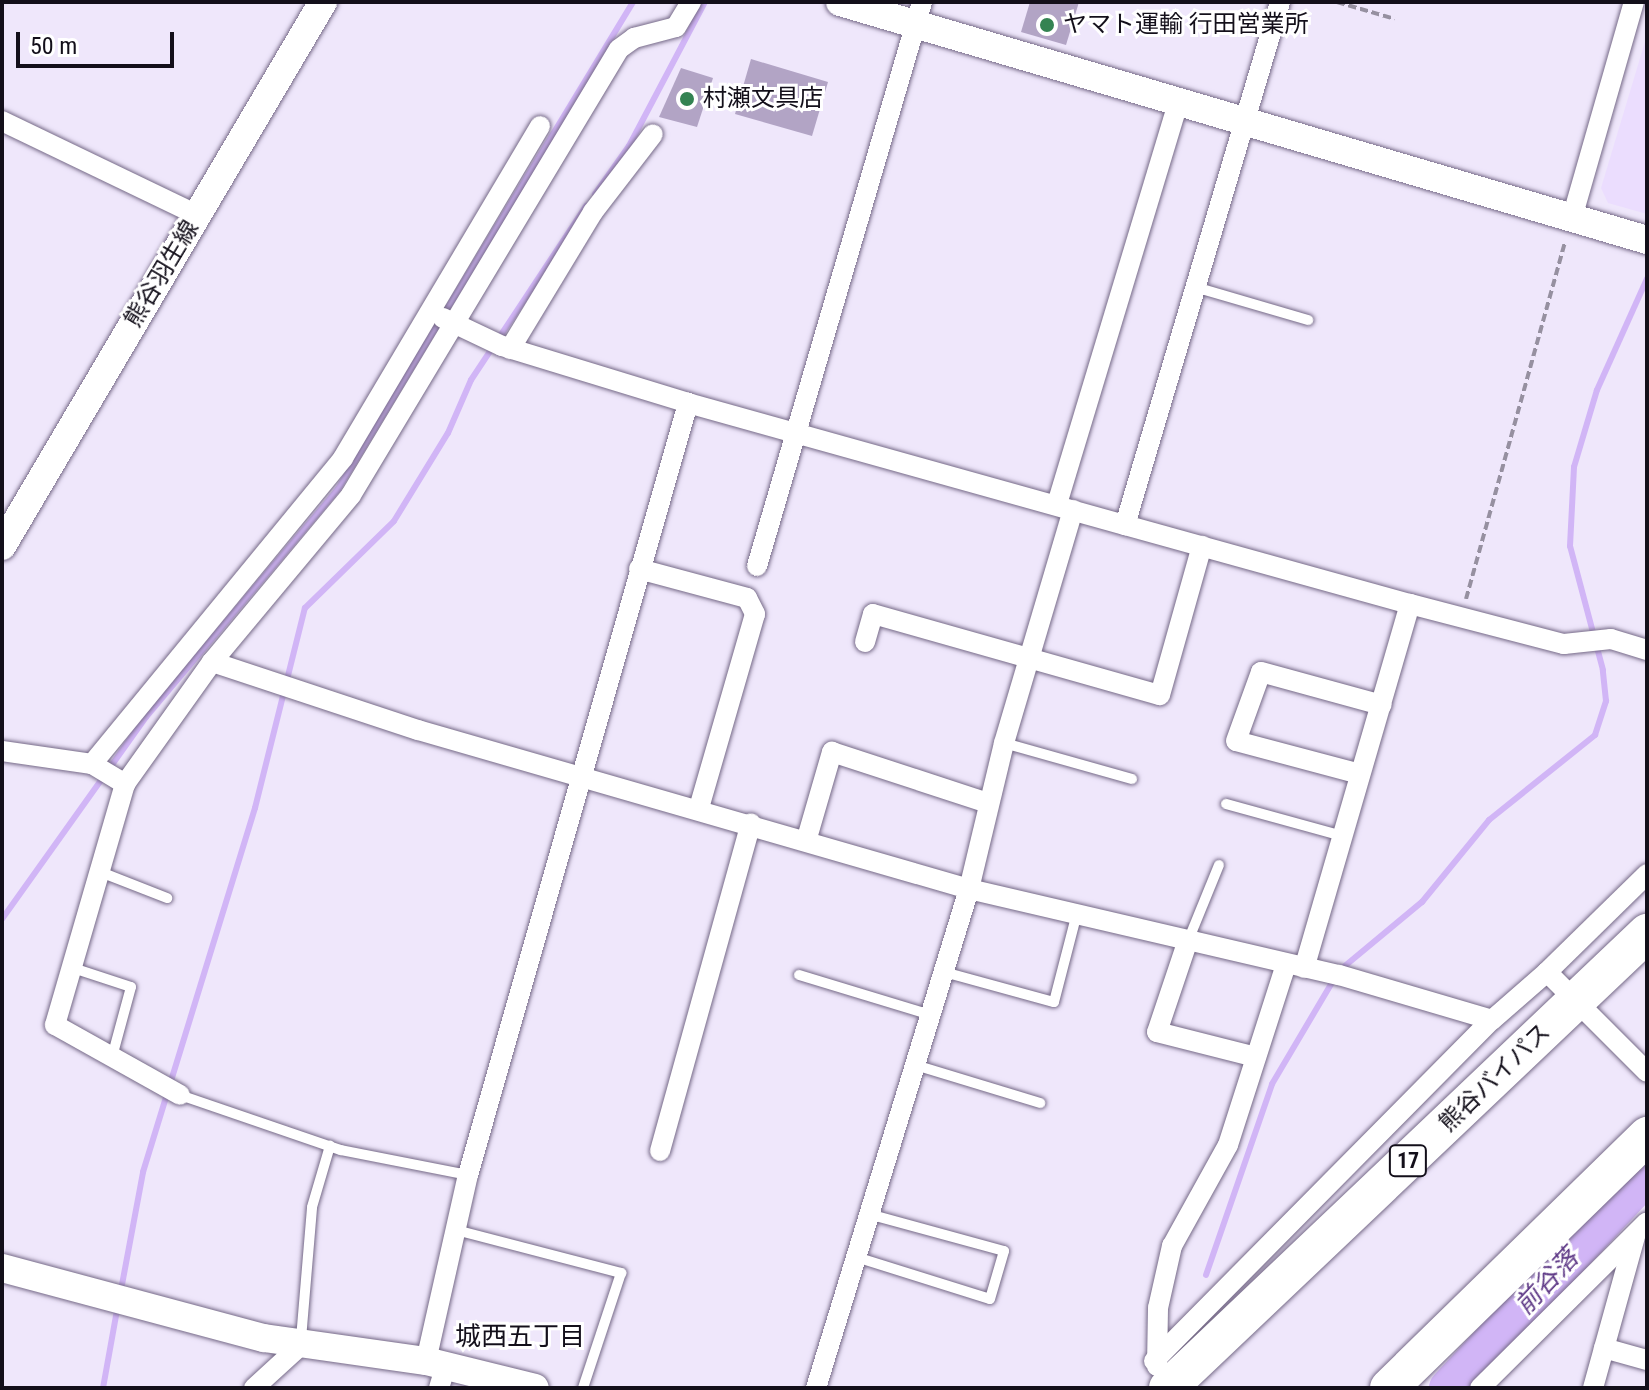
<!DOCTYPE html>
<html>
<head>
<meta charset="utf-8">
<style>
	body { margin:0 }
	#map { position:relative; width:1649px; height:1390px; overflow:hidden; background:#efe7fb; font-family:"Roboto Condensed","Noto Sans JP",sans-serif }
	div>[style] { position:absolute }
	.built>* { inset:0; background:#ebddfe }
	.stream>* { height:6px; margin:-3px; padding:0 3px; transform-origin:3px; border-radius:3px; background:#d1b5f6 }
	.river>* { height:38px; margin:-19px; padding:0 19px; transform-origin:19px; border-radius:19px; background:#d1b5f6 }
	.building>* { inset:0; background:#b2a4c5 }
	.path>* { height:4px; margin-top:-2px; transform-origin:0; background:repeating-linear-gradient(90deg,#9690a0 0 8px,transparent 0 12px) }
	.roads { filter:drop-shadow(0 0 2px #756987) drop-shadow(0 0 2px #756987) }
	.lane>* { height:10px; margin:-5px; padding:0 5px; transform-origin:5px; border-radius:5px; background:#fff }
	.street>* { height:20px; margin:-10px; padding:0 10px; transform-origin:10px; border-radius:10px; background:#fff }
	.secondary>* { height:28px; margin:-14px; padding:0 14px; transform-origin:14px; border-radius:14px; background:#fff }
	.highway>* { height:38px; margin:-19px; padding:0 19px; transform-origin:19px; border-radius:19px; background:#fff }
	.dots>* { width:22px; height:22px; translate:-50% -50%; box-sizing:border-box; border:4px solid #fff; border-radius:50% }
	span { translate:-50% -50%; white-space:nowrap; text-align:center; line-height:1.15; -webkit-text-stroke:6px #fff; paint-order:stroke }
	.shield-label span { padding:2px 6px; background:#fff; border:2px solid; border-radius:6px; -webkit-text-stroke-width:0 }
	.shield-label { font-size:22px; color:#130f1a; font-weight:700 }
	.poi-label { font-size:24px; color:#130f1a }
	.left { translate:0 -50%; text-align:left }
	.street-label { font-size:24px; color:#130f1a }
	.water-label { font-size:26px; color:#5f3a87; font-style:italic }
	.neighbourhood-label { font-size:26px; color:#130f1a }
	.frame { position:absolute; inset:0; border:4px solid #130f1a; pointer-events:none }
	.scale { position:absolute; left:16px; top:32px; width:158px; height:36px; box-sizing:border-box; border:4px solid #130f1a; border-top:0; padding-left:10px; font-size:24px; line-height:28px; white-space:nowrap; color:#130f1a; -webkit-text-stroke:6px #fff; paint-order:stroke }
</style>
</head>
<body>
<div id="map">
	<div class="built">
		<i style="clip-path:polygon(1647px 35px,1647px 214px,1608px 203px,1601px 188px)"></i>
	</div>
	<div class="stream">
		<i style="left:595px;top:194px;width:59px;rotate:-54.7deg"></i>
		<i style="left:629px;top:146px;width:163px;rotate:-62.2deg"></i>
		<i style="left:2px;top:919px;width:248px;rotate:-54.5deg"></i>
		<i style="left:146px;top:717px;width:298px;rotate:-49.9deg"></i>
		<i style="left:338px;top:489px;width:569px;rotate:-58.79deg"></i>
		<i style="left:1340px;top:970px;width:107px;rotate:-39.7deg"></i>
		<i style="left:1422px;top:902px;width:106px;rotate:-50.7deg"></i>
		<i style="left:1489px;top:820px;width:136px;rotate:-38.7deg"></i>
		<i style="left:1595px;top:735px;width:36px;rotate:-72deg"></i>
		<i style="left:1606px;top:701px;width:31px;rotate:-96deg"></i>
		<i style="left:1603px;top:670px;width:128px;rotate:-104.9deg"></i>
		<i style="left:1570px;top:546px;width:79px;rotate:-87.1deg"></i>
		<i style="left:1574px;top:467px;width:80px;rotate:-73.4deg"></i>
		<i style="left:1597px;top:390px;width:122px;rotate:-65.8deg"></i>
		<i style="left:1206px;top:1275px;width:202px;rotate:-70.9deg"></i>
		<i style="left:1272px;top:1084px;width:122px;rotate:-59.4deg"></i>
		<i style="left:121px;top:1290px;width:120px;rotate:-79.4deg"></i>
		<i style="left:143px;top:1172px;width:381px;rotate:-72.9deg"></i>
		<i style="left:255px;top:808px;width:206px;rotate:-76deg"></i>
		<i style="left:305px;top:608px;width:124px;rotate:-44.3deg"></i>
		<i style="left:394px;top:521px;width:103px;rotate:-58.5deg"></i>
		<i style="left:448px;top:433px;width:58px;rotate:-66.5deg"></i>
		<i style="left:471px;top:380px;width:209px;rotate:-56.5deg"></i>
		<i style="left:103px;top:1388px;width:84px;rotate:-79.8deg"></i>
	</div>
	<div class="river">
		<i style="left:1448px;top:1388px;width:291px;rotate:-46.9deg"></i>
	</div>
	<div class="building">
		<i style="clip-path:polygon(1030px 2px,1079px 2px,1066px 45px,1021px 32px)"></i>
		<i style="clip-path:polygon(751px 59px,828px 82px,812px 136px,735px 114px)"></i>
		<i style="clip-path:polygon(681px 68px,713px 78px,697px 127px,659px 117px)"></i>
	</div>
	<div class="path">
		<i style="left:1337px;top:2px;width:60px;rotate:16.3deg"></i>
		<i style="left:1466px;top:599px;width:371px;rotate:-74.5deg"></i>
	</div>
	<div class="roads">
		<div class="lane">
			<i style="left:1195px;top:287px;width:118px;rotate:16.3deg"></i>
			<i style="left:1004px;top:743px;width:133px;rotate:15.7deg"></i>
			<i style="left:1226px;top:804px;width:120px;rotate:15.4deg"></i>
			<i style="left:103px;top:873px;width:69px;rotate:21.3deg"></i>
			<i style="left:1188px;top:941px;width:82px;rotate:-67.8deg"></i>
			<i style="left:73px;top:968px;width:61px;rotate:18.1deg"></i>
			<i style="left:131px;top:987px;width:73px;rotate:105.2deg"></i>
			<i style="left:944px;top:972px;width:114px;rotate:15.3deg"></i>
			<i style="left:1054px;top:1002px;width:88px;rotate:-75.5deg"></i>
			<i style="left:799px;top:975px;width:138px;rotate:16.9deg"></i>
			<i style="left:915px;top:1065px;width:131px;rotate:16.9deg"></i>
			<i style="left:180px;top:1095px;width:170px;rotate:18.9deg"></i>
			<i style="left:341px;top:1150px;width:129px;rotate:11.1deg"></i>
			<i style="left:456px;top:1230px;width:171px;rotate:14.6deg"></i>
			<i style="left:621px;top:1273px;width:121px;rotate:108.3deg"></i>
			<i style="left:856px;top:1257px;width:140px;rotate:17.4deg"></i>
			<i style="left:990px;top:1299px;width:50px;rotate:-73.7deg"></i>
			<i style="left:1004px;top:1251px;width:140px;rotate:-164.7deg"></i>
			<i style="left:301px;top:1339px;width:132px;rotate:-85.2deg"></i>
			<i style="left:312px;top:1207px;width:64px;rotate:-73.6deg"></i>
		</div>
		<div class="street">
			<i style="left:2px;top:121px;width:216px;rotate:25.7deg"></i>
			<i style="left:1572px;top:218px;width:225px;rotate:-74deg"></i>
			<i style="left:443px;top:318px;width:65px;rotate:25.4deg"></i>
			<i style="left:502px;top:346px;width:195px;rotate:17deg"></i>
			<i style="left:510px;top:349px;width:160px;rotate:-58.8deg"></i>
			<i style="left:593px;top:212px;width:98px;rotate:-52.4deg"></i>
			<i style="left:1057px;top:504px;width:421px;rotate:-73.2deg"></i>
			<i style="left:1125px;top:525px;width:296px;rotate:15.5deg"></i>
			<i style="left:1410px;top:604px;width:379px;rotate:106.2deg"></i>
			<i style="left:757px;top:566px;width:588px;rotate:-73.69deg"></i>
			<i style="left:639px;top:569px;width:112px;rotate:15deg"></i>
			<i style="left:747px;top:598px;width:18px;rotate:63deg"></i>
			<i style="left:755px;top:614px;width:202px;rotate:106.1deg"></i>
			<i style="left:1410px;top:604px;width:159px;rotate:14.6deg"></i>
			<i style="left:1564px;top:644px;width:47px;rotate:-6.1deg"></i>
			<i style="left:1611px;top:639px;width:38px;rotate:17deg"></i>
			<i style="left:865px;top:642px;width:29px;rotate:-74deg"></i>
			<i style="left:873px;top:614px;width:298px;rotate:15.8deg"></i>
			<i style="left:1160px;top:695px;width:155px;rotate:-74.3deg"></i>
			<i style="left:212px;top:662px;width:217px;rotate:18.3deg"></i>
			<i style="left:418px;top:730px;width:573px;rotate:16.1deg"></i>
			<i style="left:969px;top:889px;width:380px;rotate:13.1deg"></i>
			<i style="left:1339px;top:975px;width:159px;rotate:16.4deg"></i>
			<i style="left:2px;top:751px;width:91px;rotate:8.2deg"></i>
			<i style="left:92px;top:764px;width:39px;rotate:31deg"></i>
			<i style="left:125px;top:784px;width:150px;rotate:-54.5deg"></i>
			<i style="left:212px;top:662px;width:217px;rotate:-50.2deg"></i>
			<i style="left:351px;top:495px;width:520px;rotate:-59deg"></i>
			<i style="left:619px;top:49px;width:19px;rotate:-36deg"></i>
			<i style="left:634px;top:38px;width:43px;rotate:-14.7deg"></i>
			<i style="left:676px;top:27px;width:29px;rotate:-59deg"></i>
			<i style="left:92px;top:764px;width:396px;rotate:-50.6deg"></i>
			<i style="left:343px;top:458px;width:386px;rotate:-59.3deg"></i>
			<i style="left:1360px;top:774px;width:128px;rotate:-165.1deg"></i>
			<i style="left:1236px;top:741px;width:73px;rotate:-70.1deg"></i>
			<i style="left:1261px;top:672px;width:125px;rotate:15.3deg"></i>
			<i style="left:125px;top:784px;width:251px;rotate:106.2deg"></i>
			<i style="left:55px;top:1025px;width:143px;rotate:29.2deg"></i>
			<i style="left:807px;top:838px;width:90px;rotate:-73.8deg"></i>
			<i style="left:832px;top:752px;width:164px;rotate:18.1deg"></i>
			<i style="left:1187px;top:943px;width:94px;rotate:108.6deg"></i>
			<i style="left:1157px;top:1032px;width:102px;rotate:14.2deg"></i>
			<i style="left:1547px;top:972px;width:140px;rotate:-44.4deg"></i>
			<i style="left:660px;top:1151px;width:340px;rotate:-74.5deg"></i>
			<i style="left:1604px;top:1348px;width:45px;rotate:15.6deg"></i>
			<i style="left:426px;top:1361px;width:191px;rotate:-77.3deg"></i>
			<i style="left:468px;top:1175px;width:803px;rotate:-74.09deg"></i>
			<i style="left:688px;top:403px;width:454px;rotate:15.6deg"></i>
			<i style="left:1125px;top:525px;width:545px;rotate:-73.49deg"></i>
			<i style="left:1154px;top:1361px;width:480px;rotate:-45.3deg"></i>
			<i style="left:1492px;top:1020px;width:73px;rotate:-41.1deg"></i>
			<i style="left:1547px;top:972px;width:141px;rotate:45deg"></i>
			<i style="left:1157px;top:1366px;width:58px;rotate:-89deg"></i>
			<i style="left:1158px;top:1308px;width:64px;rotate:-77.3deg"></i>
			<i style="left:1172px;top:1246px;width:115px;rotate:-61deg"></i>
			<i style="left:1228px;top:1145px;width:190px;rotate:-72.2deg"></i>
			<i style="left:254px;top:1388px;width:64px;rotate:-42.5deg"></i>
			<i style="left:439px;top:1388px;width:24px;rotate:-73deg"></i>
			<i style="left:816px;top:1388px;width:522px;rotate:-72.95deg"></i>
			<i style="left:969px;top:889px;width:150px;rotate:-76.5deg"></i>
			<i style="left:1004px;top:743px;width:243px;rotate:-73.5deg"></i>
			<i style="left:1480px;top:1388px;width:235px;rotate:-44.8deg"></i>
			<i style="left:1593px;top:1388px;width:157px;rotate:-74.5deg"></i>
		</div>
		<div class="secondary">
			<i style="left:840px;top:2px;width:841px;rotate:16.43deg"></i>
			<i style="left:2px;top:546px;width:632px;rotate:-59.46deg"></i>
			<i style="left:2px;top:1268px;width:271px;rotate:15deg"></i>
			<i style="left:264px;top:1338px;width:164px;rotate:8.1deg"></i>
			<i style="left:426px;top:1361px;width:112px;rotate:13.9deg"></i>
		</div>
		<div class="highway">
			<i style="left:1168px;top:1388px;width:661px;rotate:-43.53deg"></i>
			<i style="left:1389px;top:1388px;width:361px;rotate:-44.3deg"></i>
		</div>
	</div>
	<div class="dots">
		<i style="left:1047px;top:25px;background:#348352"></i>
		<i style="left:687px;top:99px;background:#348352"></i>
	</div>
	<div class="shield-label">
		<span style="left:1408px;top:1161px">17</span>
	</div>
	<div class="poi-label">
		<span class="left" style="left:1063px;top:25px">ヤマト運輸 行田営業所</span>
		<span class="left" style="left:703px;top:99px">村瀬文具店</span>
	</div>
	<div class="street-label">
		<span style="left:162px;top:274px;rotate:-59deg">熊谷羽生線</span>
		<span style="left:1495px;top:1078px;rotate:-44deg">熊谷バイパス</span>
	</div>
	<div class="water-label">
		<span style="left:1547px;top:1282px;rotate:-47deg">前谷落</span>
	</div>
	<div class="neighbourhood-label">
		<span style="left:520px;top:1337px">城西五丁目</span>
	</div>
	<div class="frame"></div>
	<div class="scale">50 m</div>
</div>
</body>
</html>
